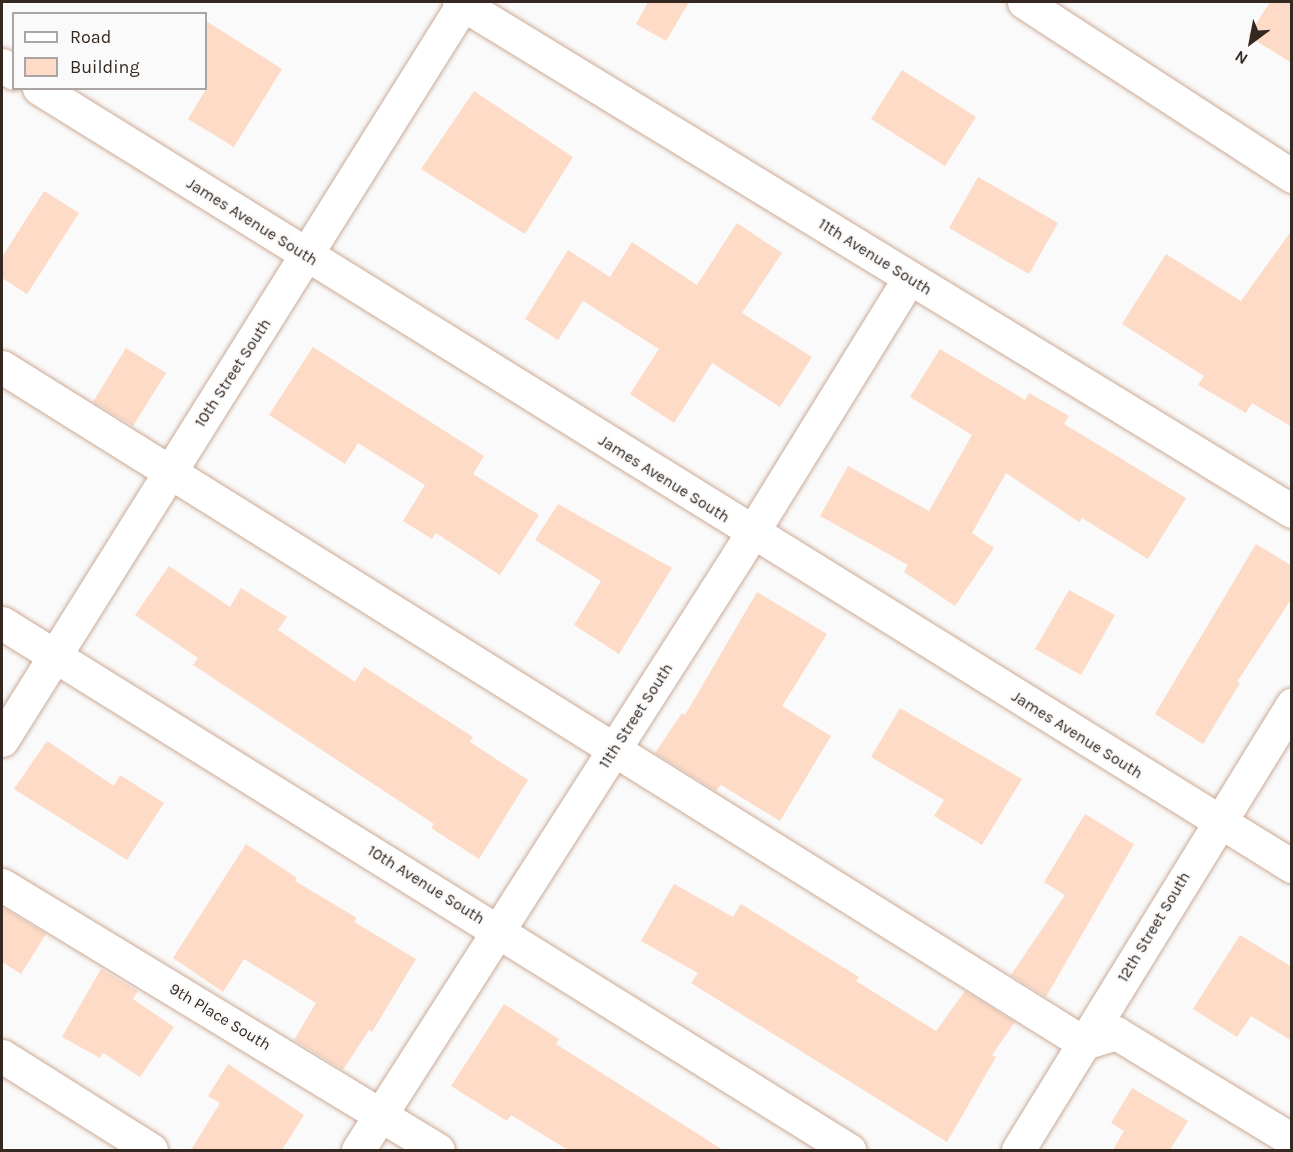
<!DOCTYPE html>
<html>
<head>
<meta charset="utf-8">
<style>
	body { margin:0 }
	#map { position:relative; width:1293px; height:1152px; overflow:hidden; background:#fafafa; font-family:Karla,sans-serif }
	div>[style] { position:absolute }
	.building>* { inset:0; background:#fddbc7 }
	.roads { filter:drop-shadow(0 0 2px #cbab97) drop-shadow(0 0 2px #cbab97) }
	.minor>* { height:33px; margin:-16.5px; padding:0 16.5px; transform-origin:16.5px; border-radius:16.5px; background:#fff }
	span { translate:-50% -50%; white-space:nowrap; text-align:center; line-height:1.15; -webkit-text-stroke:4.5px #fafafa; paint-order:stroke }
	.street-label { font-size:16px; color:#352820 }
	.frame { position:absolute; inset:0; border:3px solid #352820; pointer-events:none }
	.legend { position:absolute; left:12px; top:12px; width:195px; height:78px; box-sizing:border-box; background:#fafafa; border:2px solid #aba6a3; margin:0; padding:8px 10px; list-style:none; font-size:18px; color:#352820 }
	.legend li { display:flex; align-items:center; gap:12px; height:30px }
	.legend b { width:30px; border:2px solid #aba6a3 }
	.north { position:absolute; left:1221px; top:12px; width:60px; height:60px; -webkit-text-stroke:4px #fafafa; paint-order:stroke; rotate:212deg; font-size:16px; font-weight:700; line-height:24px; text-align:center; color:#352820 }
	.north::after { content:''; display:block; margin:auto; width:21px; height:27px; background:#352820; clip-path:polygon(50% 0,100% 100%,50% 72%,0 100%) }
</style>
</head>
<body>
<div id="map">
	<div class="building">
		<i style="clip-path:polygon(648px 2px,689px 2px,666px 41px,636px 24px)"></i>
		<i style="clip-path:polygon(1270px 2px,1292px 2px,1292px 63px,1248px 36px)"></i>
		<i style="clip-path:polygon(206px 21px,282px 69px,234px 147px,188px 119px,206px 89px)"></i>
		<i style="clip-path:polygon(902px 70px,976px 117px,945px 166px,871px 119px)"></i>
		<i style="clip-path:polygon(474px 91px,573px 157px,525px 234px,421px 169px)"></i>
		<i style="clip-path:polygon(978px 177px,1058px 223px,1029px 274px,949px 228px)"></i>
		<i style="clip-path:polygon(44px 191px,79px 213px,27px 294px,2px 278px,2px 257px)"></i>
		<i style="clip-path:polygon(737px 223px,782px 253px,742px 313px,812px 357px,780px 407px,712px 363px,674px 423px,630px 394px,659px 349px,583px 301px,558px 340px,525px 319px,568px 250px,610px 277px,632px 242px,697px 285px)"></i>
		<i style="clip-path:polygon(1292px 230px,1292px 427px,1252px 403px,1246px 413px,1198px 385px,1204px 376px,1122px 324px,1166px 254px,1241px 301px)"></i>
		<i style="clip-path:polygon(313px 347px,484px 456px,473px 474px,539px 515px,500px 575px,436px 533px,432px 539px,403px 521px,425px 485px,358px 443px,345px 464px,269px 415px)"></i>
		<i style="clip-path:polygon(126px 348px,166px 373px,133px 426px,93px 402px)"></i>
		<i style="clip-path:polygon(940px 349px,1025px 400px,1029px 393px,1069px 416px,1064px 424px,1186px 498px,1148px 559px,1082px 518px,1079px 522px,1006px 473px,972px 533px,994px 548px,955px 606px,904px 572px,908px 565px,820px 516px,848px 466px,929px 511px,972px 435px,910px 397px)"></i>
		<i style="clip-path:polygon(558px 504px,672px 568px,619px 654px,574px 625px,601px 581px,535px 540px)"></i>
		<i style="clip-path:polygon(1256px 544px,1292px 566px,1292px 598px,1237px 682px,1240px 683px,1203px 744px,1155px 714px)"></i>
		<i style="clip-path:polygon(169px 566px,230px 607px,241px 588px,287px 617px,278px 630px,355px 682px,364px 667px,473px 737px,470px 742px,528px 780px,479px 859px,431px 828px,434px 824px,193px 665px,198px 658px,135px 615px)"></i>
		<i style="clip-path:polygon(1069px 590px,1115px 615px,1081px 675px,1035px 649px)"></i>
		<i style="clip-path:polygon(757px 592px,827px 634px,782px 706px,831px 736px,780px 821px,721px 785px,716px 791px,655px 753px,682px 713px,685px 715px)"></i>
		<i style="clip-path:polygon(900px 708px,1022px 779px,982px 845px,934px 816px,944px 800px,871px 757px)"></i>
		<i style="clip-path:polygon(47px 741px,114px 786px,120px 775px,164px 803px,127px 860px,14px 789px)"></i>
		<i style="clip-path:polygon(1085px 814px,1134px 844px,1046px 997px,1011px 975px,1065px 895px,1044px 882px)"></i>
		<i style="clip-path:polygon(246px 844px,297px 878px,295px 881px,357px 918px,354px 922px,416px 959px,372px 1032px,369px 1030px,343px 1070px,294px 1040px,316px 1003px,244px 959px,223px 992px,173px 958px)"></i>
		<i style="clip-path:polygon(674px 884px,733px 917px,741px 904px,859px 977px,856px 981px,936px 1031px,965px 991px,1015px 1022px,992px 1055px,996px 1057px,947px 1142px,691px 983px,698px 973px,641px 941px)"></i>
		<i style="clip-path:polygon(2px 907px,46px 934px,21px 974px,2px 962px)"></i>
		<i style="clip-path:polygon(1240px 935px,1292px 967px,1292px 1041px,1251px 1016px,1237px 1037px,1193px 1009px)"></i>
		<i style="clip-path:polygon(101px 969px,138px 991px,133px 999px,174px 1027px,140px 1077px,103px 1053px,100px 1058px,62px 1037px)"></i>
		<i style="clip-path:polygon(504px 1004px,559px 1039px,556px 1044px,723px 1150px,568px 1150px,511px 1115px,507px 1121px,451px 1086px)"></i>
		<i style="clip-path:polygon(228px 1064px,304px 1115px,282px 1150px,191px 1150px,220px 1103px,208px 1096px)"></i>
		<i style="clip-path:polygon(1132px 1088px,1188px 1121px,1170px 1150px,1113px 1150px,1124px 1131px,1111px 1123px)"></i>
	</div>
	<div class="roads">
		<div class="minor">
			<i style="left:459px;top:2px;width:976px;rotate:31.43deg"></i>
			<i style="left:1024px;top:2px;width:320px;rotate:33deg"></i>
			<i style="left:2px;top:65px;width:14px;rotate:34deg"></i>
			<i style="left:39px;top:88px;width:1475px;rotate:31.84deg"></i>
			<i style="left:2px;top:367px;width:1276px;rotate:32deg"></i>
			<i style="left:1084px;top:1043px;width:34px;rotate:-17deg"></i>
			<i style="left:1116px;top:1033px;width:206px;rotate:31.3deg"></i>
			<i style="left:2px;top:623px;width:998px;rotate:31.89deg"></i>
			<i style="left:2px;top:740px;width:868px;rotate:-57.94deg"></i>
			<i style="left:2px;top:885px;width:510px;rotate:31.29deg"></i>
			<i style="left:2px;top:1056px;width:176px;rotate:32.2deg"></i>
			<i style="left:358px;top:1150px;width:704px;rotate:-57.42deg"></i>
			<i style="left:737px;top:557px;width:328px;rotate:-58.3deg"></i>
			<i style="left:1018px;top:1150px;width:523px;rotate:-58.38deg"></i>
		</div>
	</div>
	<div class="street-label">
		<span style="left:252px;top:222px;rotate:32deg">James Avenue South</span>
		<span style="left:875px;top:257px;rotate:32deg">11th Avenue South</span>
		<span style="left:233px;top:373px;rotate:-57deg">10th Street South</span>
		<span style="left:664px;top:479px;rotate:32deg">James Avenue South</span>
		<span style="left:636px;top:716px;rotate:-57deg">11th Street South</span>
		<span style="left:1077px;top:735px;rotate:32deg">James Avenue South</span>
		<span style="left:426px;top:885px;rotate:32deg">10th Avenue South</span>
		<span style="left:1154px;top:927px;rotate:-59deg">12th Street South</span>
		<span style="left:220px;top:1017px;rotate:31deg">9th Place South</span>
	</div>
	<div class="frame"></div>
	<ul class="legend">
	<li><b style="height:8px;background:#fff"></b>Road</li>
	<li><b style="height:16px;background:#fddbc7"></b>Building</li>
	</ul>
	<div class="north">N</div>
</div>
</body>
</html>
